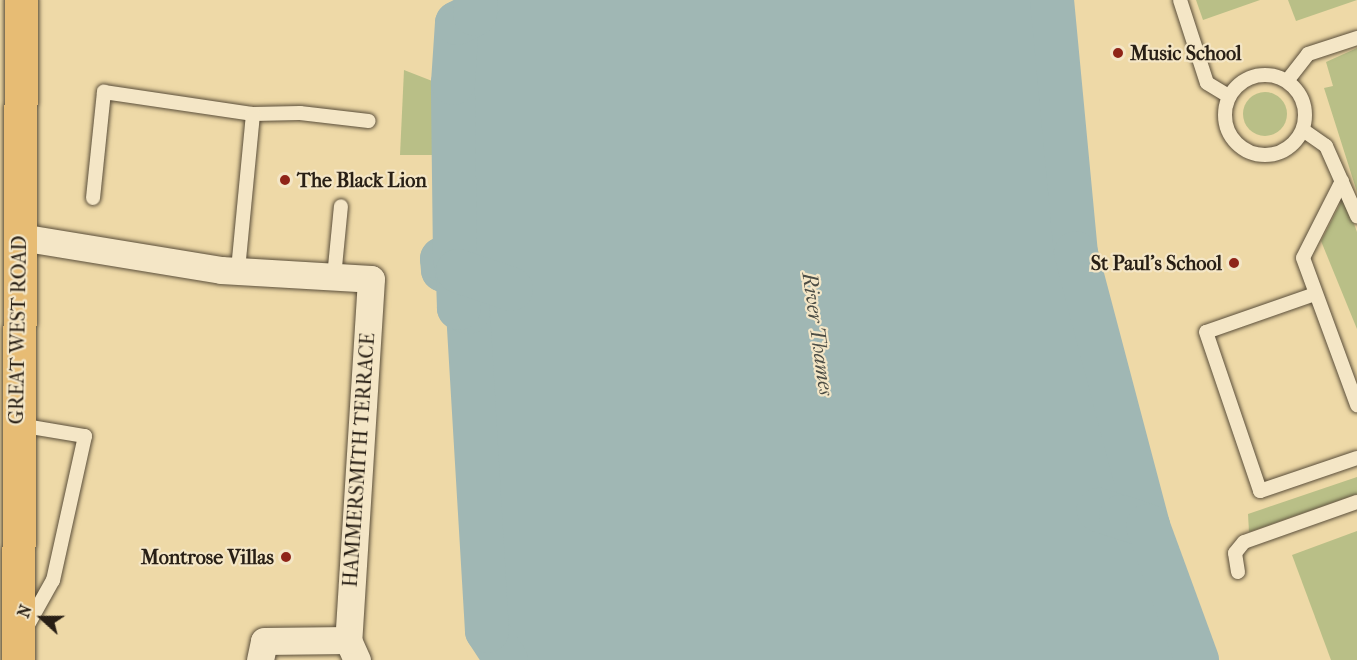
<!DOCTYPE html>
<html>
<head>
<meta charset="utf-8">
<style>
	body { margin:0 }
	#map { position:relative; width:1357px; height:660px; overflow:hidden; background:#eed9a7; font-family:"IM FELL French Canon",serif }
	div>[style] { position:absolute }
	.green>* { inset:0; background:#b9bf87 }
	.round { border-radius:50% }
	.water>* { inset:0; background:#a0b7b4 }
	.river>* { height:44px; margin:-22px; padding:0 22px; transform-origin:22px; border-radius:22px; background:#a0b7b4 }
	.roads { filter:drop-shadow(0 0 2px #5a4e3a) drop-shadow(0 0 2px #5a4e3a) }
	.lane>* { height:14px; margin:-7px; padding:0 7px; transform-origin:7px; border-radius:7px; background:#f4e6c6 }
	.lane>.ring { margin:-7px; padding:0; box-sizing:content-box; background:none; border:14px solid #f4e6c6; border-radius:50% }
	.street>* { height:27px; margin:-13.5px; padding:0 13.5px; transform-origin:13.5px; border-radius:13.5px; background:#f4e6c6 }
	.highway>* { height:33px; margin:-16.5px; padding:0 16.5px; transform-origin:16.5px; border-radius:16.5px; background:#e7bc74 }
	.dots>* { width:16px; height:16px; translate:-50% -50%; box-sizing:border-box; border:3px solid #f4e6c6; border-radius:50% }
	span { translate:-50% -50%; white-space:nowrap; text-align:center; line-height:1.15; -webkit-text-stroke:4.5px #f4e6c6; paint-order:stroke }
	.poi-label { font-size:20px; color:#281f15; font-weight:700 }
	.left { translate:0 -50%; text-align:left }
	.right { translate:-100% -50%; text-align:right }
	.street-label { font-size:20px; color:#281f15 }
	.water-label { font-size:21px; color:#4c4d45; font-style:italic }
	.north { position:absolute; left:12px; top:588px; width:60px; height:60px; -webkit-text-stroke:4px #f4e6c6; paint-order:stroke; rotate:291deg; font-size:16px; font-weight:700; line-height:24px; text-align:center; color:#281f15 }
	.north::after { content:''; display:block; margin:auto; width:21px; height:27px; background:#281f15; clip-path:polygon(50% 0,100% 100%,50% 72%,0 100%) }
</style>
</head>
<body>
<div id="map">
	<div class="green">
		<i style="clip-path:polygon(1196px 0,1260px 0,1203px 20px)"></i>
		<i style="clip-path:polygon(1288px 0,1357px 0,1296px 21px)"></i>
		<i style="clip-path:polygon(1357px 48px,1357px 192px,1324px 88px,1333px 86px,1326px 62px)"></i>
		<i style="clip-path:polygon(404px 70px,445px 86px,444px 155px,400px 155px)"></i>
		<i class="round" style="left:1243px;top:92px;width:44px;height:44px"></i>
		<i style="clip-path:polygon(1344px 196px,1357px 232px,1357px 329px,1321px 241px)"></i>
		<i style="clip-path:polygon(1357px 477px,1357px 494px,1249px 532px,1248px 514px)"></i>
		<i style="clip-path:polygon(1357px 531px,1357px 660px,1331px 660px,1292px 555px)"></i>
	</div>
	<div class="water">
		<i style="clip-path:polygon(476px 0,1052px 0,1076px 253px,1148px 526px,1197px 660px,506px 660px,487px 631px,468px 313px,459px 308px,458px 271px,443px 270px,443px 259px,455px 259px,457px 23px,475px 14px)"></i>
	</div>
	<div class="river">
		<i style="left:1052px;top:0;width:254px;rotate:84.6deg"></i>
		<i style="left:1076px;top:253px;width:282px;rotate:75.2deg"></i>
		<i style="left:1148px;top:526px;width:52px;rotate:-161.9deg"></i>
		<i style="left:459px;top:271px;width:16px;rotate:-176deg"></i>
		<i style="left:443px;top:270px;width:11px;rotate:-95deg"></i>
		<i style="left:442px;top:259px;width:13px"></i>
		<i style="left:455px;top:259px;width:176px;rotate:-90.7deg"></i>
		<i style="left:453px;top:83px;width:60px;rotate:-86.2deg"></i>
		<i style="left:457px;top:23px;width:20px;rotate:-27deg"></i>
		<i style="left:475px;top:14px;width:14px;rotate:-86deg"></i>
		<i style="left:1121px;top:517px;width:28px;rotate:18deg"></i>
		<i style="left:1148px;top:526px;width:143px;rotate:69.9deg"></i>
		<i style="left:506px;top:660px;width:35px;rotate:-123deg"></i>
		<i style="left:487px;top:631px;width:320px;rotate:-93.4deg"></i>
		<i style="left:468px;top:312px;width:10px;rotate:-156deg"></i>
		<i style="left:459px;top:308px;width:37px;rotate:-92deg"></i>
		<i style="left:458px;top:271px;width:56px;rotate:18.8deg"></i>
	</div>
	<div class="roads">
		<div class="lane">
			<i style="left:1180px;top:0;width:87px;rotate:72deg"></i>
			<i style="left:1207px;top:83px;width:26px;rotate:31deg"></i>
			<i class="ring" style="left:1225px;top:75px;width:66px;height:66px"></i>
			<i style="left:1287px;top:81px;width:34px;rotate:-52deg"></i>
			<i style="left:1308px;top:54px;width:52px;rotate:-18.1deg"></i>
			<i style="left:253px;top:114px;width:47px;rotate:-1.2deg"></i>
			<i style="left:300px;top:113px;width:69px;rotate:6.6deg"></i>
			<i style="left:1303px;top:130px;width:28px;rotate:35deg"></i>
			<i style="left:1326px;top:146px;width:77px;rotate:66.1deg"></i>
			<i style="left:1342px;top:181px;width:86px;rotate:116.9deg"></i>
			<i style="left:1303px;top:258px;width:157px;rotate:69.8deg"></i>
			<i style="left:93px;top:198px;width:107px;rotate:-84.1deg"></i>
			<i style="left:104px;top:92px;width:151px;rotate:8.4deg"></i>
			<i style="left:253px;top:114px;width:158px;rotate:95.5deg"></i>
			<i style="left:334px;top:277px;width:71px;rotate:-84.4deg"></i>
			<i style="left:1315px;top:294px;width:115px;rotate:160.8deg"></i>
			<i style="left:1206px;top:332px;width:168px;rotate:71.2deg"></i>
			<i style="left:1260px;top:491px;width:102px;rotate:-18.8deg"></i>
			<i style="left:19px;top:425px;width:67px;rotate:9.5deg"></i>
			<i style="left:85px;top:436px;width:148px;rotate:102.5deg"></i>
			<i style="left:53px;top:580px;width:57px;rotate:119.2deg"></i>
			<i style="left:1238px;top:572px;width:19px;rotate:-99deg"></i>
			<i style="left:1235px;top:553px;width:14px;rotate:-51deg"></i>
			<i style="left:1244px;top:542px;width:120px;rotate:-19.5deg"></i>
		</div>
		<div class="street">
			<i style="left:20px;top:237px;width:204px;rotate:9.3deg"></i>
			<i style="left:221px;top:270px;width:150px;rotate:3.4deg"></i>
			<i style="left:371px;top:279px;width:362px;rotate:93.6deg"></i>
			<i style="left:348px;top:640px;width:22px;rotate:66deg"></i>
			<i style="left:260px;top:660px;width:19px;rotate:-78deg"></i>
			<i style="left:264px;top:641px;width:84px;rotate:-0.7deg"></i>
		</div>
		<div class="highway">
			<i style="left:18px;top:660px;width:660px;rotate:-89.74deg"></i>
		</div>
	</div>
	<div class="dots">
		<i style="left:1118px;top:53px;background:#8f2418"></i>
		<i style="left:285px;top:180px;background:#8f2418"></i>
		<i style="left:1234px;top:263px;background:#8f2418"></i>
		<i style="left:286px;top:557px;background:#8f2418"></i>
	</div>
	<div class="poi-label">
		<span class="left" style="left:1130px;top:53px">Music School</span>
		<span class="left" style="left:297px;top:180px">The Black Lion</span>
		<span class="right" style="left:1222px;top:263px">St Paul's School</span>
		<span class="right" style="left:274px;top:557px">Montrose Villas</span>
	</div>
	<div class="street-label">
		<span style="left:18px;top:330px;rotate:-89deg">GREAT WEST ROAD</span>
		<span style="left:359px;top:460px;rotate:-86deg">HAMMERSMITH TERRACE</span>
	</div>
	<div class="water-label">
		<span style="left:818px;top:334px;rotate:82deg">River Thames</span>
	</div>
	<div class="north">N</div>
</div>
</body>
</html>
